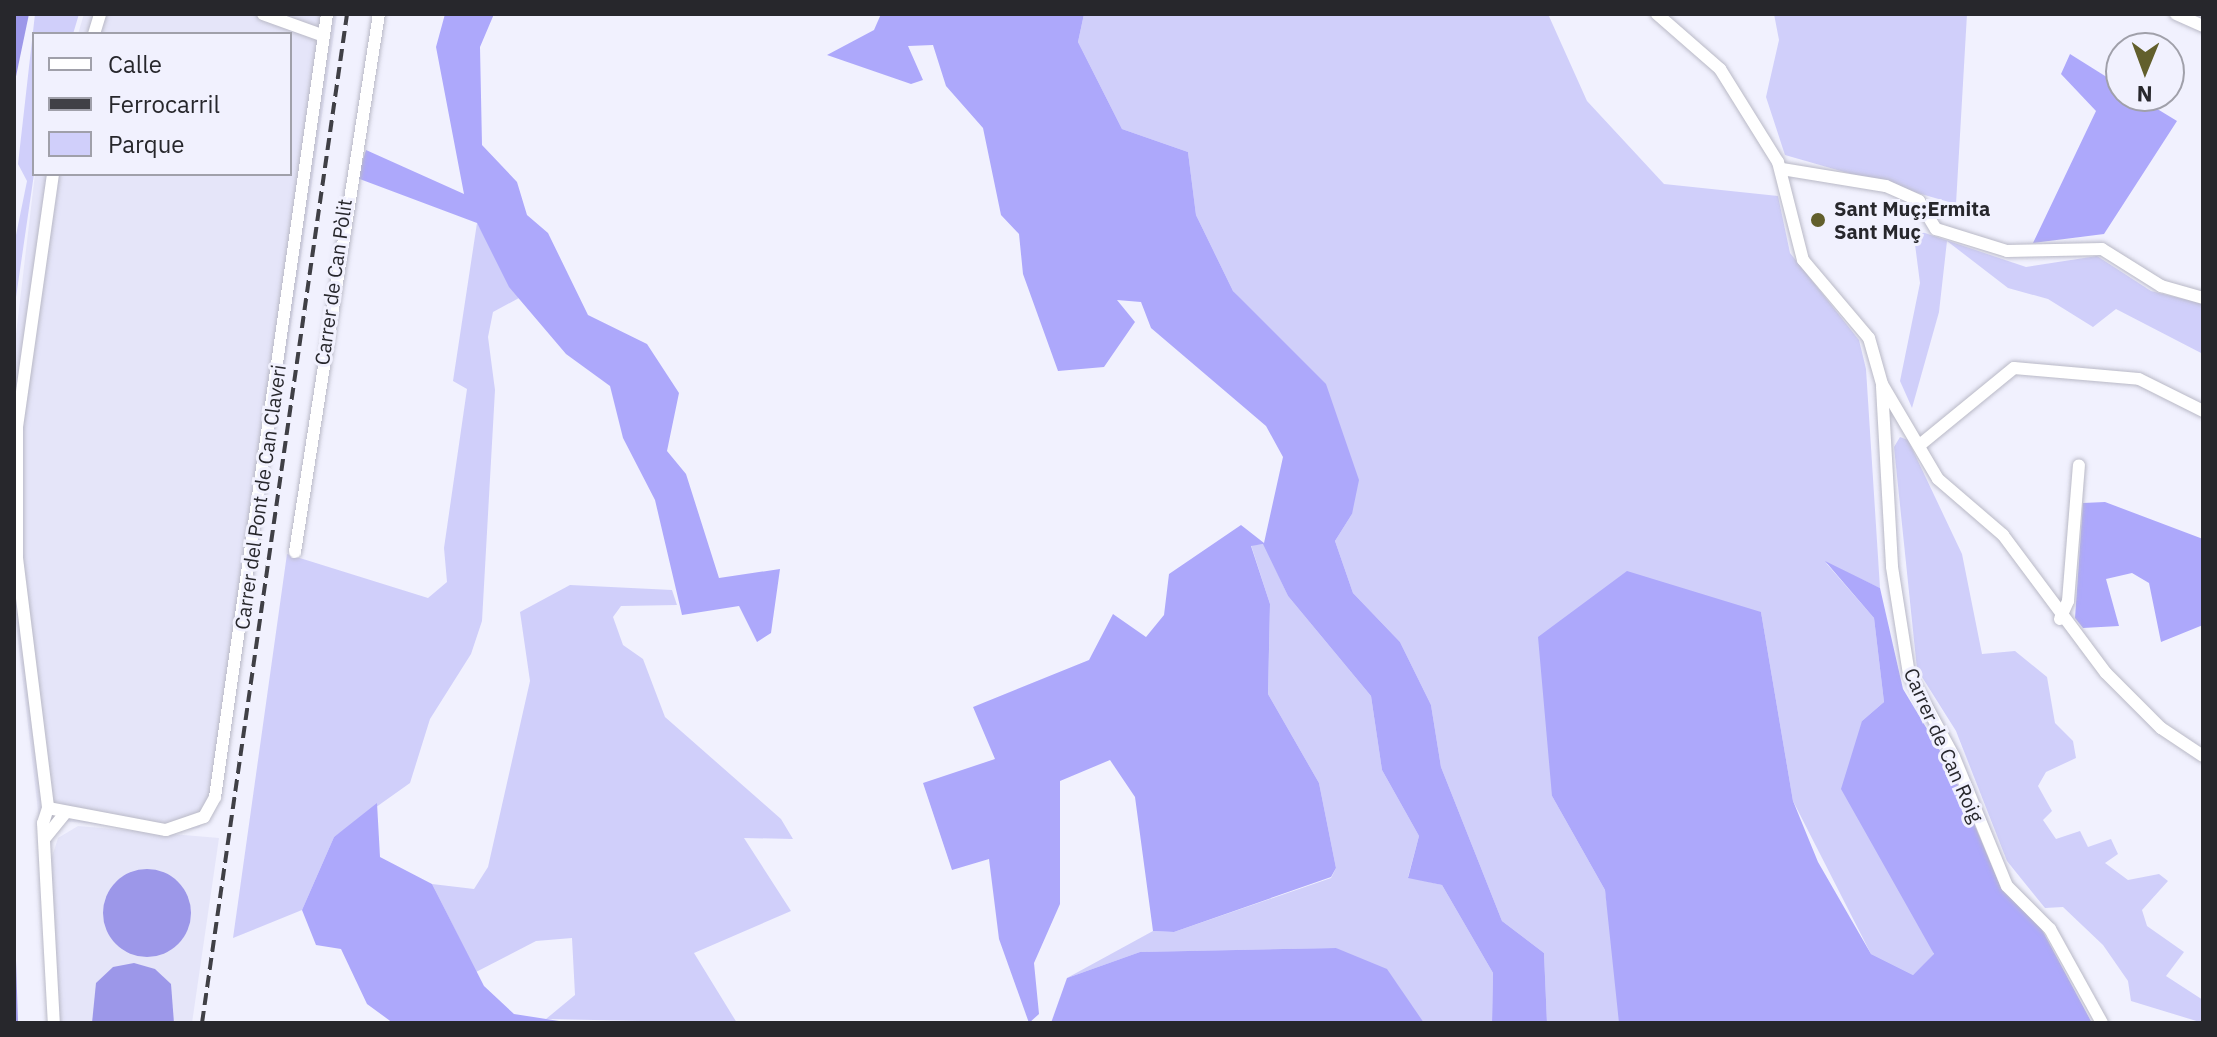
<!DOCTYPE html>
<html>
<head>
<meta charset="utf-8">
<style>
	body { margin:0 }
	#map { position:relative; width:2217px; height:1037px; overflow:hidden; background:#f1f1fe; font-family:"IBM Plex Sans",sans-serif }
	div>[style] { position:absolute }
	.built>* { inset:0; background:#e5e5f9 }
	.green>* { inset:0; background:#d0cffa }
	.forest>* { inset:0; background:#ada8fb }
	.water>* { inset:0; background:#9c97e9 }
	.round { border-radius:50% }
	.roads { filter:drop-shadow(0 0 2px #b9b9c6) drop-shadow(0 0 2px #b9b9c6) }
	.minor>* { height:12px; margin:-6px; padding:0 6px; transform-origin:6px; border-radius:6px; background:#fff }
	.rail>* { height:4px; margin-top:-2px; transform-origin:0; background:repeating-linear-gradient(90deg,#404046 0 12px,transparent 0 18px) }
	.dots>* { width:22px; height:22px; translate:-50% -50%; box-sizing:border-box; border:4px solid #f1f1fe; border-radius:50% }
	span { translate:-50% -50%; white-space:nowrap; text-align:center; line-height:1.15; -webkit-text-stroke:6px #f1f1fe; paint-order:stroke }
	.poi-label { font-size:20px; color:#27272c; font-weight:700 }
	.left { translate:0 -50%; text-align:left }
	.street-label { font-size:20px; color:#27272c }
	.frame { position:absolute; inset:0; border:16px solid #27272c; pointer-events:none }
	.legend { position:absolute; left:32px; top:32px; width:260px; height:144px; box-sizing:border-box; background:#f1f1fe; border:2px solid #a0a0aa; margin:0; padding:10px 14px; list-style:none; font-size:24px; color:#27272c }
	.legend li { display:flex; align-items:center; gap:16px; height:40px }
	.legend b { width:40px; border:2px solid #a0a0aa }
	.north { position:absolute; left:2105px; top:32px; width:80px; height:80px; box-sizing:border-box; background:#f1f1fe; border:2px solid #a0a0aa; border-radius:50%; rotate:181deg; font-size:22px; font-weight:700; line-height:32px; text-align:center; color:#27272c }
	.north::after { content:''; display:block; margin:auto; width:28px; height:36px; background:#625f2c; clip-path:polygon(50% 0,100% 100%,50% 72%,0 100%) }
</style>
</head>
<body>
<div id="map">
	<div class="built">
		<i style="clip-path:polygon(84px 14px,337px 14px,220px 802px,199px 828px,178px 831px,39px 819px,14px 606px,14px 351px,35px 174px,290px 174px,290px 34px,78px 34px)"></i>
		<i style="clip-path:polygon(78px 826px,219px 838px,192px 1023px,59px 1023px,51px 860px,58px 838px)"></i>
	</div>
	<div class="green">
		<i style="clip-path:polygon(35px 14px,79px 14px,73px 34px,34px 34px,34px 174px,14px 311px,14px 245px,27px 181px,18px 164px)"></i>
		<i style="clip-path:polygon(1084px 14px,1548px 14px,1587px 101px,1664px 184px,1778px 196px,1790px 253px,1859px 340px,1866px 369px,1880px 588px,1826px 563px,1874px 618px,1884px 702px,1862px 721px,1934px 955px,1913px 975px,1871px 954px,1793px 801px,1761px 612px,1552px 796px,1605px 890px,1621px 1002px,1619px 1023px,1547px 1023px,1544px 953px,1502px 921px,1441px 767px,1431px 705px,1400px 642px,1353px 593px,1335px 541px,1352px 514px,1260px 321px,1233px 291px,1196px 215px,1188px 152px,1122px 129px,1078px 42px)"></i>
		<i style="clip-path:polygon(1774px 14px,1967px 14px,1956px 204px,1785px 155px,1766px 97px,1779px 40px)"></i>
		<i style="clip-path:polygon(477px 223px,519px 298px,493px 312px,488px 337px,495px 390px,482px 621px,471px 654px,430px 719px,410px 783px,334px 837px,302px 910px,233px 938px,287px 554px,428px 598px,447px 582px,444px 548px,467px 389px,453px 381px)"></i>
		<i style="clip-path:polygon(1913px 229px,2026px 267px,2097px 256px,2151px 291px,2203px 304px,2203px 354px,2116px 309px,2093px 327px,2048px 299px,2008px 288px,1947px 241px,1939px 312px,1912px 408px,1900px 381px,1920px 283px)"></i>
		<i style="clip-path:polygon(1900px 437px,1908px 440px,1962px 554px,1982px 654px,2015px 651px,2047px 677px,2055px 723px,2073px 741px,2076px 758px,2046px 772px,2038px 786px,2052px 811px,2043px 820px,2056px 839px,2080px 831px,2088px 847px,2111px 839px,2118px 854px,2105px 863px,2128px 880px,2159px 874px,2168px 881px,2142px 910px,2147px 926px,2184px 952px,2166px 976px,2203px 1000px,2203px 1023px,2131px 1001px,2128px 981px,2103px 945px,2063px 907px,2045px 908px,2007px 861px,1956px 731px,1917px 669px,1894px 447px)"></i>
		<i style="clip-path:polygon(1264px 544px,1288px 596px,1371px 696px,1382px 770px,1419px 836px,1408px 877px,1442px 885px,1493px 973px,1492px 1023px,1424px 1023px,1336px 948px,1140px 952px,1067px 978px,1153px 931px,1174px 932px,1331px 878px,1336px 868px,1319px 783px,1268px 694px,1270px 604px,1251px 545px)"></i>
		<i style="clip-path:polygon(570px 585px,672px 590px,677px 605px,621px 606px,613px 617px,623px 645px,643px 659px,665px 717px,781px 819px,793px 839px,744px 838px,791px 911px,694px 953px,737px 1023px,546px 1019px,575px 995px,572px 938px,536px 941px,476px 972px,432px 884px,474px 889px,488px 867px,530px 681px,520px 612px)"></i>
	</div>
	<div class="forest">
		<i style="clip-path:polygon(445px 14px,494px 14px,480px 47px,482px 145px,517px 182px,527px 215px,548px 233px,588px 315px,647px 344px,679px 393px,667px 451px,686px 474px,719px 578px,780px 569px,771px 633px,757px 642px,739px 606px,682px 615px,655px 500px,623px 438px,610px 386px,566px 354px,509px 287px,477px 223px,357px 178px,366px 150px,464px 194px,436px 47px)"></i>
		<i style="clip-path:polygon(881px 14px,1084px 14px,1078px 42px,1122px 129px,1188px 152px,1196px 215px,1233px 291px,1326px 384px,1359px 480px,1352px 514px,1335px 541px,1353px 593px,1400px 642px,1431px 705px,1441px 767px,1502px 921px,1544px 953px,1547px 1023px,1492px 1023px,1493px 973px,1442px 885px,1408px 878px,1419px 836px,1382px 770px,1371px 696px,1288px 596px,1263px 544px,1251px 546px,1270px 604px,1268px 694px,1319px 783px,1336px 868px,1331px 877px,1174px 932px,1153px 931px,1135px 797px,1110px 760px,1060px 781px,1060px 904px,1034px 963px,1039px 1014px,1029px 1023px,999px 939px,989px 859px,952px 870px,923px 783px,995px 759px,973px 707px,1089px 660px,1113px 614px,1146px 637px,1164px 615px,1169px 574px,1241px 525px,1264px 543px,1283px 457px,1266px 426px,1151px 328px,1141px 302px,1117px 300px,1135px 322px,1104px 367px,1058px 371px,1023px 274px,1019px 234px,1001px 215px,983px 128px,946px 86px,933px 45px,908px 46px,923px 80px,911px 84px,827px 55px,874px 30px)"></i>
		<i style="clip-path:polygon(2070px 54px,2121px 86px,2121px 96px,2136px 96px,2177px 121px,2104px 234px,2033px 243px,2096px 111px,2061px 74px)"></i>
		<i style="clip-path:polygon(2105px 502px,2203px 539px,2203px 625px,2161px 642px,2149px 583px,2132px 573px,2106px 579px,2119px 626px,2083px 628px,2075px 618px,2083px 503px)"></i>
		<i style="clip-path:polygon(1825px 561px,1880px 588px,1903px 689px,1951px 769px,2002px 890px,2040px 926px,2092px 1023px,1619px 1023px,1605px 890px,1552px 796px,1538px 637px,1627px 571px,1761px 612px,1793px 801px,1818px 862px,1871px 954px,1913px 975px,1934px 954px,1841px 789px,1862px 721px,1884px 702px,1874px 618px)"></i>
		<i style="clip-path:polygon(377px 803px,380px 857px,432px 884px,484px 986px,514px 1014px,572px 1023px,393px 1023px,367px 1004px,341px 949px,316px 945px,302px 910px,334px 837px)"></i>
		<i style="clip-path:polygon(1336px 948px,1387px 969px,1424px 1023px,1051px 1023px,1067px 978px,1140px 952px)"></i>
	</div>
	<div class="water">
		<i style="clip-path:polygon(14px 14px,29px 14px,14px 86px)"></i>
		<i class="round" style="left:103px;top:869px;width:88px;height:88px"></i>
		<i style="clip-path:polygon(14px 921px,15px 929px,18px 1023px,14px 1023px)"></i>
		<i style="clip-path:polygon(134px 963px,155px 969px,171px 984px,174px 1023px,92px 1023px,96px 983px,113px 967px)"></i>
	</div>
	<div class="roads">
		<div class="minor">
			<i style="left:263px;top:14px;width:65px;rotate:19.8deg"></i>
			<i style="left:1657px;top:14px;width:84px;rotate:41.1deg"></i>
			<i style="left:1720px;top:69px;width:110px;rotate:58.1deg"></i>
			<i style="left:1778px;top:162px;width:101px;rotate:75.7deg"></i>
			<i style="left:1803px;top:260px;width:102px;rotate:49.8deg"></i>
			<i style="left:1869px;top:338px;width:48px;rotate:74.2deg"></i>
			<i style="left:1882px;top:384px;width:110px;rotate:59.5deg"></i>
			<i style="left:1938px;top:479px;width:86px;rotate:40.7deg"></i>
			<i style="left:2003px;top:535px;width:172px;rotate:53.3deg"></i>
			<i style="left:2106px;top:673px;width:78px;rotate:45deg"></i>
			<i style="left:2161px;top:728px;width:50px;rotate:33.7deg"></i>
			<i style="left:2176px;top:14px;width:30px;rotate:24deg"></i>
			<i style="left:94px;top:34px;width:21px;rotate:-73deg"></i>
			<i style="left:1782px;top:169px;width:105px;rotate:9.3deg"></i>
			<i style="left:1886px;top:186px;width:36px;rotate:24deg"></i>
			<i style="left:1919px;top:201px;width:33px;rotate:59deg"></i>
			<i style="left:1936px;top:229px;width:74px;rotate:17.2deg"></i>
			<i style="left:2007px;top:251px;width:95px;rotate:-1.2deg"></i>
			<i style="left:2102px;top:249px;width:70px;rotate:32.1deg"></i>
			<i style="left:2161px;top:286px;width:44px;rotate:15.9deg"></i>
			<i style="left:53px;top:174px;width:255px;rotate:98.1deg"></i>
			<i style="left:17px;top:426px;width:132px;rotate:90deg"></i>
			<i style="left:17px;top:558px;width:252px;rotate:82.9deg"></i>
			<i style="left:48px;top:808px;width:16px;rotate:108deg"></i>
			<i style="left:43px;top:823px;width:200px;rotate:86.9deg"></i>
			<i style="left:1882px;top:387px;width:180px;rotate:86.8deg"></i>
			<i style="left:1892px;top:567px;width:108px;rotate:81deg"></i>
			<i style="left:1909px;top:674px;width:94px;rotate:61.5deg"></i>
			<i style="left:1954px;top:757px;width:139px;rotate:67.7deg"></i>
			<i style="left:2007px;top:886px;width:61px;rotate:45deg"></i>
			<i style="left:2050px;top:929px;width:107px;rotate:61deg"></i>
			<i style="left:1921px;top:444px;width:120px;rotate:-39.3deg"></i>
			<i style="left:2014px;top:368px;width:125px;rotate:5deg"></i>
			<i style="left:2139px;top:379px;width:72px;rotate:26.6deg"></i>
			<i style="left:295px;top:552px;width:545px;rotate:-81.13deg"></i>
			<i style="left:2060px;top:619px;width:20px;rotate:-66deg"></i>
			<i style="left:2068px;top:601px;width:136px;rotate:-85.4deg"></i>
			<i style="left:48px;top:808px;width:120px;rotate:10.6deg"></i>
			<i style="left:166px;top:830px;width:40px;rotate:-18.9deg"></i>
			<i style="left:204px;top:817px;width:23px;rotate:-61deg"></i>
			<i style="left:215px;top:797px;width:791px;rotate:-81.86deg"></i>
			<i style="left:45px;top:838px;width:32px;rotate:-51deg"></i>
		</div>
	</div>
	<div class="rail">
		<i style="left:202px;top:1023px;width:1019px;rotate:-81.82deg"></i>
	</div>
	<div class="dots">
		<i style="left:1818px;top:220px;background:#625f2c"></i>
	</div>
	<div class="poi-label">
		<span class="left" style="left:1834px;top:220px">Sant Muç;Ermita<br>Sant Muç</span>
	</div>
	<div class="street-label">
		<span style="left:333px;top:282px;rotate:-82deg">Carrer de Can Pòlit</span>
		<span style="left:260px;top:497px;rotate:-82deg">Carrer del Pont de Can Claveri</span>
		<span style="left:1944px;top:745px;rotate:66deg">Carrer de Can Roig</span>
	</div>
	<div class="frame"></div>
	<ul class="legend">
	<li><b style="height:10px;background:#fff"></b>Calle</li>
	<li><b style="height:10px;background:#404046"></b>Ferrocarril</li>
	<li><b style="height:22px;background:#d0cffa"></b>Parque</li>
	</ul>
	<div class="north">N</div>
</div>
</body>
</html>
